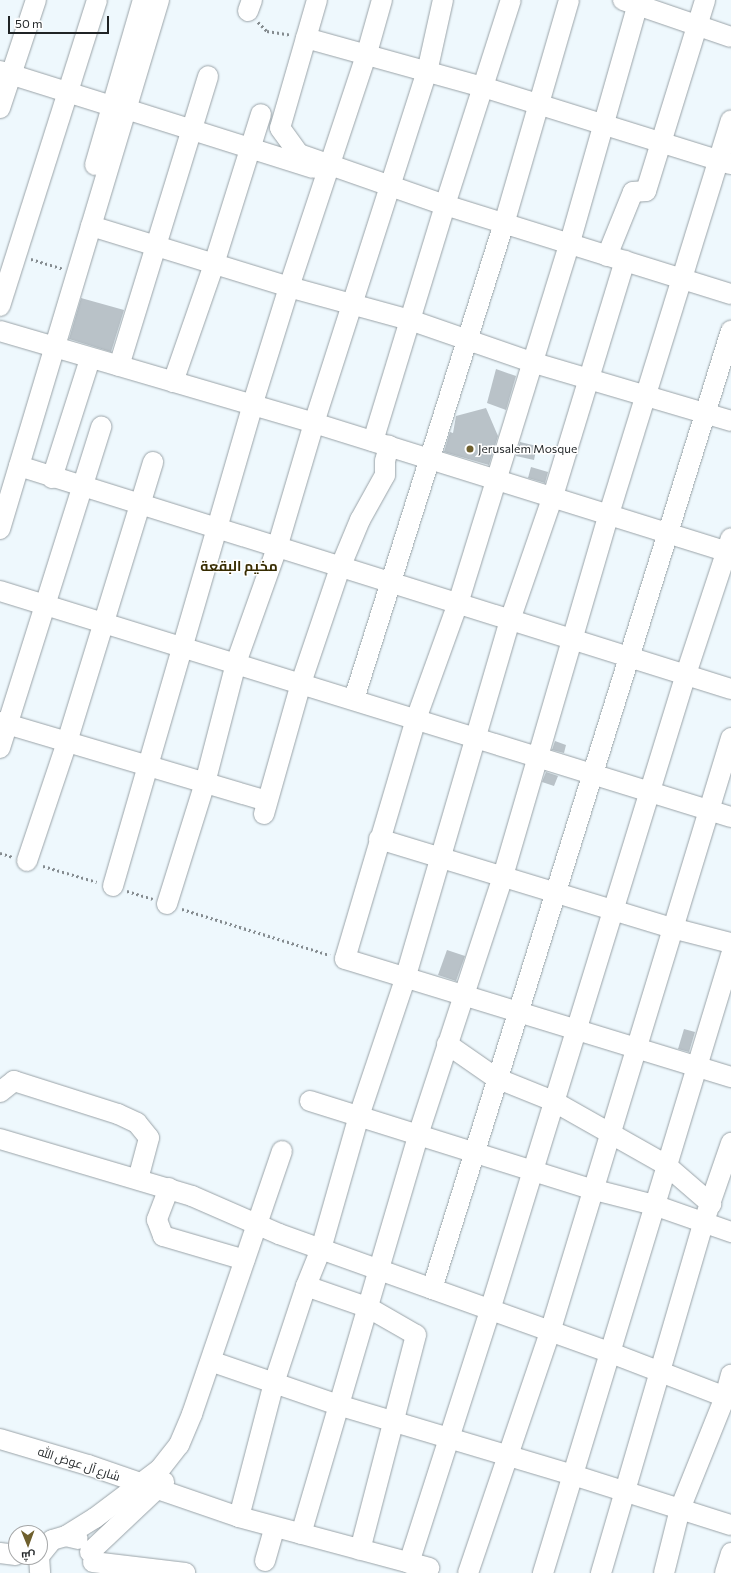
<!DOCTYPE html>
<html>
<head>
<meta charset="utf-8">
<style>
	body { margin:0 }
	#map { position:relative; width:731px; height:1573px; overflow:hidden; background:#eef8fd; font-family:Commissioner,Cairo,sans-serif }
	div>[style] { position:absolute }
	.building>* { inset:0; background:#b9c2c8 }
	.path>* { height:2.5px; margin-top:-1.25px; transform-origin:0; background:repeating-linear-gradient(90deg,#858c90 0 2px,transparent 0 5px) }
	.roads { filter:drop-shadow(0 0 1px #9aa3a8) drop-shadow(0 0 1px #9aa3a8) }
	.minor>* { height:20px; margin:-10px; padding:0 10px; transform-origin:10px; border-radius:10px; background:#fff }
	.dots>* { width:11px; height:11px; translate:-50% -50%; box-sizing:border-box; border:2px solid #fff; border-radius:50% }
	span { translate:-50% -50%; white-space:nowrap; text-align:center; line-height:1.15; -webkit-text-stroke:3px #fff; paint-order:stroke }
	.poi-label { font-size:12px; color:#1f2325 }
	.left { translate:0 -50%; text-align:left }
	.street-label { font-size:12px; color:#1f2325 }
	.quarter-label { font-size:14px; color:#372c01; font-weight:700 }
	.north { position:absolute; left:8px; top:1525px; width:40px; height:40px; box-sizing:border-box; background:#fff; border:1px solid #a5a7a8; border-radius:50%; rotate:179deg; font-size:11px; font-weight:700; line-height:16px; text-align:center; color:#1f2325 }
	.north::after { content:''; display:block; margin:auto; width:14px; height:18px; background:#6f602e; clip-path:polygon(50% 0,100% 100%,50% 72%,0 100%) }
	.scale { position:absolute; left:8px; top:16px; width:101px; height:18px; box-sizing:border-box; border:2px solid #1f2325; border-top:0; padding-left:5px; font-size:12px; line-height:14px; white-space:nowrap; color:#1f2325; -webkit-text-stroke:3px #fff; paint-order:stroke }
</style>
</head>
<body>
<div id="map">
	<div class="building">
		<i style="clip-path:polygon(81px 298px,124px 310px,111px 352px,69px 339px)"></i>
		<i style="clip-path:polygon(496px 369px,516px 376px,506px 410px,487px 403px)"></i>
		<i style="clip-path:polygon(486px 408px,498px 436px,489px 465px,444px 452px,450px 432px,453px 433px,456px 416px)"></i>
		<i style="clip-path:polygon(520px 442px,537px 446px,534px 460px,516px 456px)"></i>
		<i style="clip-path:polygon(531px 467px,548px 472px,545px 483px,528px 478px)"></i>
		<i style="clip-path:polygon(555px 741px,566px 745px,564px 753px,552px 750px)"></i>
		<i style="clip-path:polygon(546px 772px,558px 776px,554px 786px,542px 782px)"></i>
		<i style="clip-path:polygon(447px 950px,465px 956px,456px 981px,438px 975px)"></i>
		<i style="clip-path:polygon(684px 1029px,695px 1032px,689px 1052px,678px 1049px)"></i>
	</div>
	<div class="path">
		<i style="left:258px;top:22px;width:13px;rotate:45deg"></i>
		<i style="left:267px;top:31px;width:24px;rotate:9deg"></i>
		<i style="left:31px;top:259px;width:34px;rotate:17deg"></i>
		<i style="left:0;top:853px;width:14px;rotate:17deg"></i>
		<i style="left:43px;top:866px;width:56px;rotate:16.5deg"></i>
		<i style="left:127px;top:891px;width:27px;rotate:17deg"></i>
		<i style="left:182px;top:909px;width:155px;rotate:17.3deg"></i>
	</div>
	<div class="roads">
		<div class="minor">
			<i style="left:317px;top:0;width:133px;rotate:106.1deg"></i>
			<i style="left:280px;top:128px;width:32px;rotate:54deg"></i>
			<i style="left:299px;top:154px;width:155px;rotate:19.3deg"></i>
			<i style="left:445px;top:205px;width:300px;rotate:17.3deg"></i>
			<i style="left:623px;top:0;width:114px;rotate:18.9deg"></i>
			<i style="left:639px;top:0;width:255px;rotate:105.9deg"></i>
			<i style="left:569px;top:245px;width:375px;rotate:107.2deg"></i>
			<i style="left:458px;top:603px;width:123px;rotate:109.9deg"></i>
			<i style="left:416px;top:719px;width:250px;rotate:106.5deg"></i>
			<i style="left:345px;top:959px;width:404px;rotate:17deg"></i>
			<i style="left:248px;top:11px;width:12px;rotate:-70deg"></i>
			<i style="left:306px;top:38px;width:184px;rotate:15.5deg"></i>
			<i style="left:483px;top:87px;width:259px;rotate:17.3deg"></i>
			<i style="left:0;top:71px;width:117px;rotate:17.4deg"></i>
			<i style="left:0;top:108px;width:114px;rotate:-71.6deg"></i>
			<i style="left:126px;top:109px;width:196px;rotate:17.5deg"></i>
			<i style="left:95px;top:165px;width:172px;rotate:-73.8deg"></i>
			<i style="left:91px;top:226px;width:207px;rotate:17.1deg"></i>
			<i style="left:289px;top:287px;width:125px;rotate:15.3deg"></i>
			<i style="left:410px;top:320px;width:128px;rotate:19.1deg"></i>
			<i style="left:531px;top:362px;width:209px;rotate:16.4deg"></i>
			<i style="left:607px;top:256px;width:69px;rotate:-67.9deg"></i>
			<i style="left:633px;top:192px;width:13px;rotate:-4deg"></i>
			<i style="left:646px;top:191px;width:200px;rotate:-72.8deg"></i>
			<i style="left:0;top:306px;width:321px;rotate:-72.4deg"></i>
			<i style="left:0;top:331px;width:327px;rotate:16.3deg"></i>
			<i style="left:314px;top:423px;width:437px;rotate:17.3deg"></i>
			<i style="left:119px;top:366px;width:303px;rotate:-72.9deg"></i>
			<i style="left:173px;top:382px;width:125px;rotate:-70.8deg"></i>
			<i style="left:214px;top:264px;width:157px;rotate:-72.6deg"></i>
			<i style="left:373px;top:441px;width:247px;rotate:-73deg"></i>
			<i style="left:445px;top:205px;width:215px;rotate:-72.2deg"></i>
			<i style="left:19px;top:466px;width:746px;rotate:17.39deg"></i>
			<i style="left:52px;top:478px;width:125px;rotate:-72.3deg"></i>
			<i style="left:0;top:529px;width:552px;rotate:-73.27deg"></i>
			<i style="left:0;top:591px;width:765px;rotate:17.18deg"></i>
			<i style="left:354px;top:699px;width:498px;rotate:-72.5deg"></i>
			<i style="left:504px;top:224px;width:233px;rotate:-73.8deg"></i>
			<i style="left:0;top:722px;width:278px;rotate:16.5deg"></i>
			<i style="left:0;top:748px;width:337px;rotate:-72.5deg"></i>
			<i style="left:264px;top:814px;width:136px;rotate:-74.2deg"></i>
			<i style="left:301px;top:683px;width:121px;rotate:-71.3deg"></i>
			<i style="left:340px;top:568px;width:52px;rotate:-67.4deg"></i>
			<i style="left:360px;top:520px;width:51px;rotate:-60.9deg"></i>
			<i style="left:385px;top:475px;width:14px;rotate:-90deg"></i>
			<i style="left:385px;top:461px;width:16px;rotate:-75deg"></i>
			<i style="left:379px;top:839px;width:306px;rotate:16.9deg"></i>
			<i style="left:672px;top:928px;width:61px;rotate:14.3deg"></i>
			<i style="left:27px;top:861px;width:126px;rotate:-71.4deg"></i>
			<i style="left:67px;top:742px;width:293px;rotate:-72.9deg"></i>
			<i style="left:113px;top:886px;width:500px;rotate:-73.8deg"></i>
			<i style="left:252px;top:406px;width:125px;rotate:-72.7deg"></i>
			<i style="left:289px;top:287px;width:247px;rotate:-71.6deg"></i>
			<i style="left:367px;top:53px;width:55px;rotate:-74.2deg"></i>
			<i style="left:167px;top:904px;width:127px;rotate:-72.6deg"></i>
			<i style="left:205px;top:783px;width:124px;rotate:-75.5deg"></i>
			<i style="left:236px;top:663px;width:122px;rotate:-70.4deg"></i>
			<i style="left:277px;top:548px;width:130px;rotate:-73.5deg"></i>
			<i style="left:314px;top:423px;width:369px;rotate:-72.2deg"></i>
			<i style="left:427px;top:72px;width:74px;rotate:-77.5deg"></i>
			<i style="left:447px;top:1044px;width:60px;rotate:34.8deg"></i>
			<i style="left:496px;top:1078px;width:61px;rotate:22deg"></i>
			<i style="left:553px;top:1101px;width:130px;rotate:29.5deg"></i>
			<i style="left:666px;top:1165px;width:60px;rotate:40.9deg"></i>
			<i style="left:0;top:1092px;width:18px;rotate:-38deg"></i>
			<i style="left:14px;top:1081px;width:109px;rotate:17.6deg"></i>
			<i style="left:118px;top:1114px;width:21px;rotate:25deg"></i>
			<i style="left:137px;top:1123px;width:19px;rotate:51deg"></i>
			<i style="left:149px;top:1138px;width:42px;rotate:105deg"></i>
			<i style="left:310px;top:1101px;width:294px;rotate:17.4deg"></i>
			<i style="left:591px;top:1189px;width:65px;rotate:14.3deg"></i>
			<i style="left:654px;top:1205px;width:82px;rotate:19.3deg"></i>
			<i style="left:0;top:1139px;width:200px;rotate:16.5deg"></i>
			<i style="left:192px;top:1196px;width:95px;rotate:23.6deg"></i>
			<i style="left:279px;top:1234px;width:353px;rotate:19.7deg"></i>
			<i style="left:611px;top:1353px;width:129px;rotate:21deg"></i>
			<i style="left:169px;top:1188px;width:34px;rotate:111deg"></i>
			<i style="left:157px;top:1220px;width:17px;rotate:69deg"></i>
			<i style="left:163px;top:1236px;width:85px;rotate:16.3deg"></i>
			<i style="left:306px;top:1286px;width:67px;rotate:19.2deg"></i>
			<i style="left:369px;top:1308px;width:54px;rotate:29.9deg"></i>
			<i style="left:416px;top:1335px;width:222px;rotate:104.6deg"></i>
			<i style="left:432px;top:1289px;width:1004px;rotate:-72.67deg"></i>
			<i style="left:219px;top:1364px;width:126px;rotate:19deg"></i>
			<i style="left:338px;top:1405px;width:245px;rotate:16.6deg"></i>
			<i style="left:573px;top:1475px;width:166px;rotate:17.6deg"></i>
			<i style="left:0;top:1439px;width:92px;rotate:16.5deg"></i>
			<i style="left:88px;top:1465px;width:160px;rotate:19deg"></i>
			<i style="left:239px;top:1517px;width:197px;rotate:15deg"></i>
			<i style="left:239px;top:1517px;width:138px;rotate:-75.4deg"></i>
			<i style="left:274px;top:1383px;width:102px;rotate:-71.7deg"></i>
			<i style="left:306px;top:1286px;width:40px;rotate:-68deg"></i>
			<i style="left:321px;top:1249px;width:138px;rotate:-74.1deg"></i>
			<i style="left:359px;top:1116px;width:145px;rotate:-71.4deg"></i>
			<i style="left:405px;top:979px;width:374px;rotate:-73.7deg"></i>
			<i style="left:510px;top:620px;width:131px;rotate:-70.9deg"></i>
			<i style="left:553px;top:496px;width:246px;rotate:-73deg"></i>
			<i style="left:301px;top:1534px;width:419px;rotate:-73.6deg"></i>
			<i style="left:419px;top:1132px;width:269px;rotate:-71.8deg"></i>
			<i style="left:503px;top:876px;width:377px;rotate:-73.7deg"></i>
			<i style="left:609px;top:514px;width:412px;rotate:-72.8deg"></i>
			<i style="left:66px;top:1536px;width:34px;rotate:-32deg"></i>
			<i style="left:95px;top:1518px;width:81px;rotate:-37deg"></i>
			<i style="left:160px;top:1469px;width:31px;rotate:-52deg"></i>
			<i style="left:179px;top:1445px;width:34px;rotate:-67deg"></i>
			<i style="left:192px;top:1414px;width:278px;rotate:-71.1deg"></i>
			<i style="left:90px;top:1552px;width:102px;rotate:-43.4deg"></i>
			<i style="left:0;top:1553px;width:16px;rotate:7deg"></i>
			<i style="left:40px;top:1555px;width:19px;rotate:-51deg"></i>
			<i style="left:52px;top:1540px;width:15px;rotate:-16deg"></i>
			<i style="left:66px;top:1536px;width:12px;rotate:14deg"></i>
			<i style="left:39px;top:1557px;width:16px;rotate:86deg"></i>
			<i style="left:265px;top:1561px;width:35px;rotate:-74deg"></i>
			<i style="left:93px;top:1562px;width:93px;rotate:6.8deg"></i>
			<i style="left:409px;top:1563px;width:266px;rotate:-72.2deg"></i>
			<i style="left:490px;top:1310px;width:666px;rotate:-72.87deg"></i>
			<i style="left:686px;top:674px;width:143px;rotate:-71.7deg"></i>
			<i style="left:468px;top:1573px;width:255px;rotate:-71.2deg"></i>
			<i style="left:550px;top:1332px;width:621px;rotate:-73.05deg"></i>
			<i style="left:543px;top:1573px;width:646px;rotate:-73.08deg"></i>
			<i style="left:601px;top:1573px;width:364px;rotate:-73.7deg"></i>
			<i style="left:703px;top:1224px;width:86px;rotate:-70.9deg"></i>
			<i style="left:664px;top:1573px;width:66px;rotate:-76deg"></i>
			<i style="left:680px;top:1509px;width:121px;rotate:-68.1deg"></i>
			<i style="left:725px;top:1397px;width:23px;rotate:-75deg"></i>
			<i style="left:725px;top:1573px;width:21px;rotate:-73deg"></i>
		</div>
	</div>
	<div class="dots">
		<i style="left:470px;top:449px;background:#6f602e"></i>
	</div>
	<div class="poi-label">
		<span class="left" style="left:478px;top:449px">Jerusalem Mosque</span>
	</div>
	<div class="street-label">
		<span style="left:79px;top:1464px;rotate:18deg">شارع آل عوض الله</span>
	</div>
	<div class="quarter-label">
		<span style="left:239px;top:566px">مخيم البقعة</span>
	</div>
	<div class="north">ش</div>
	<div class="scale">50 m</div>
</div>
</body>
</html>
